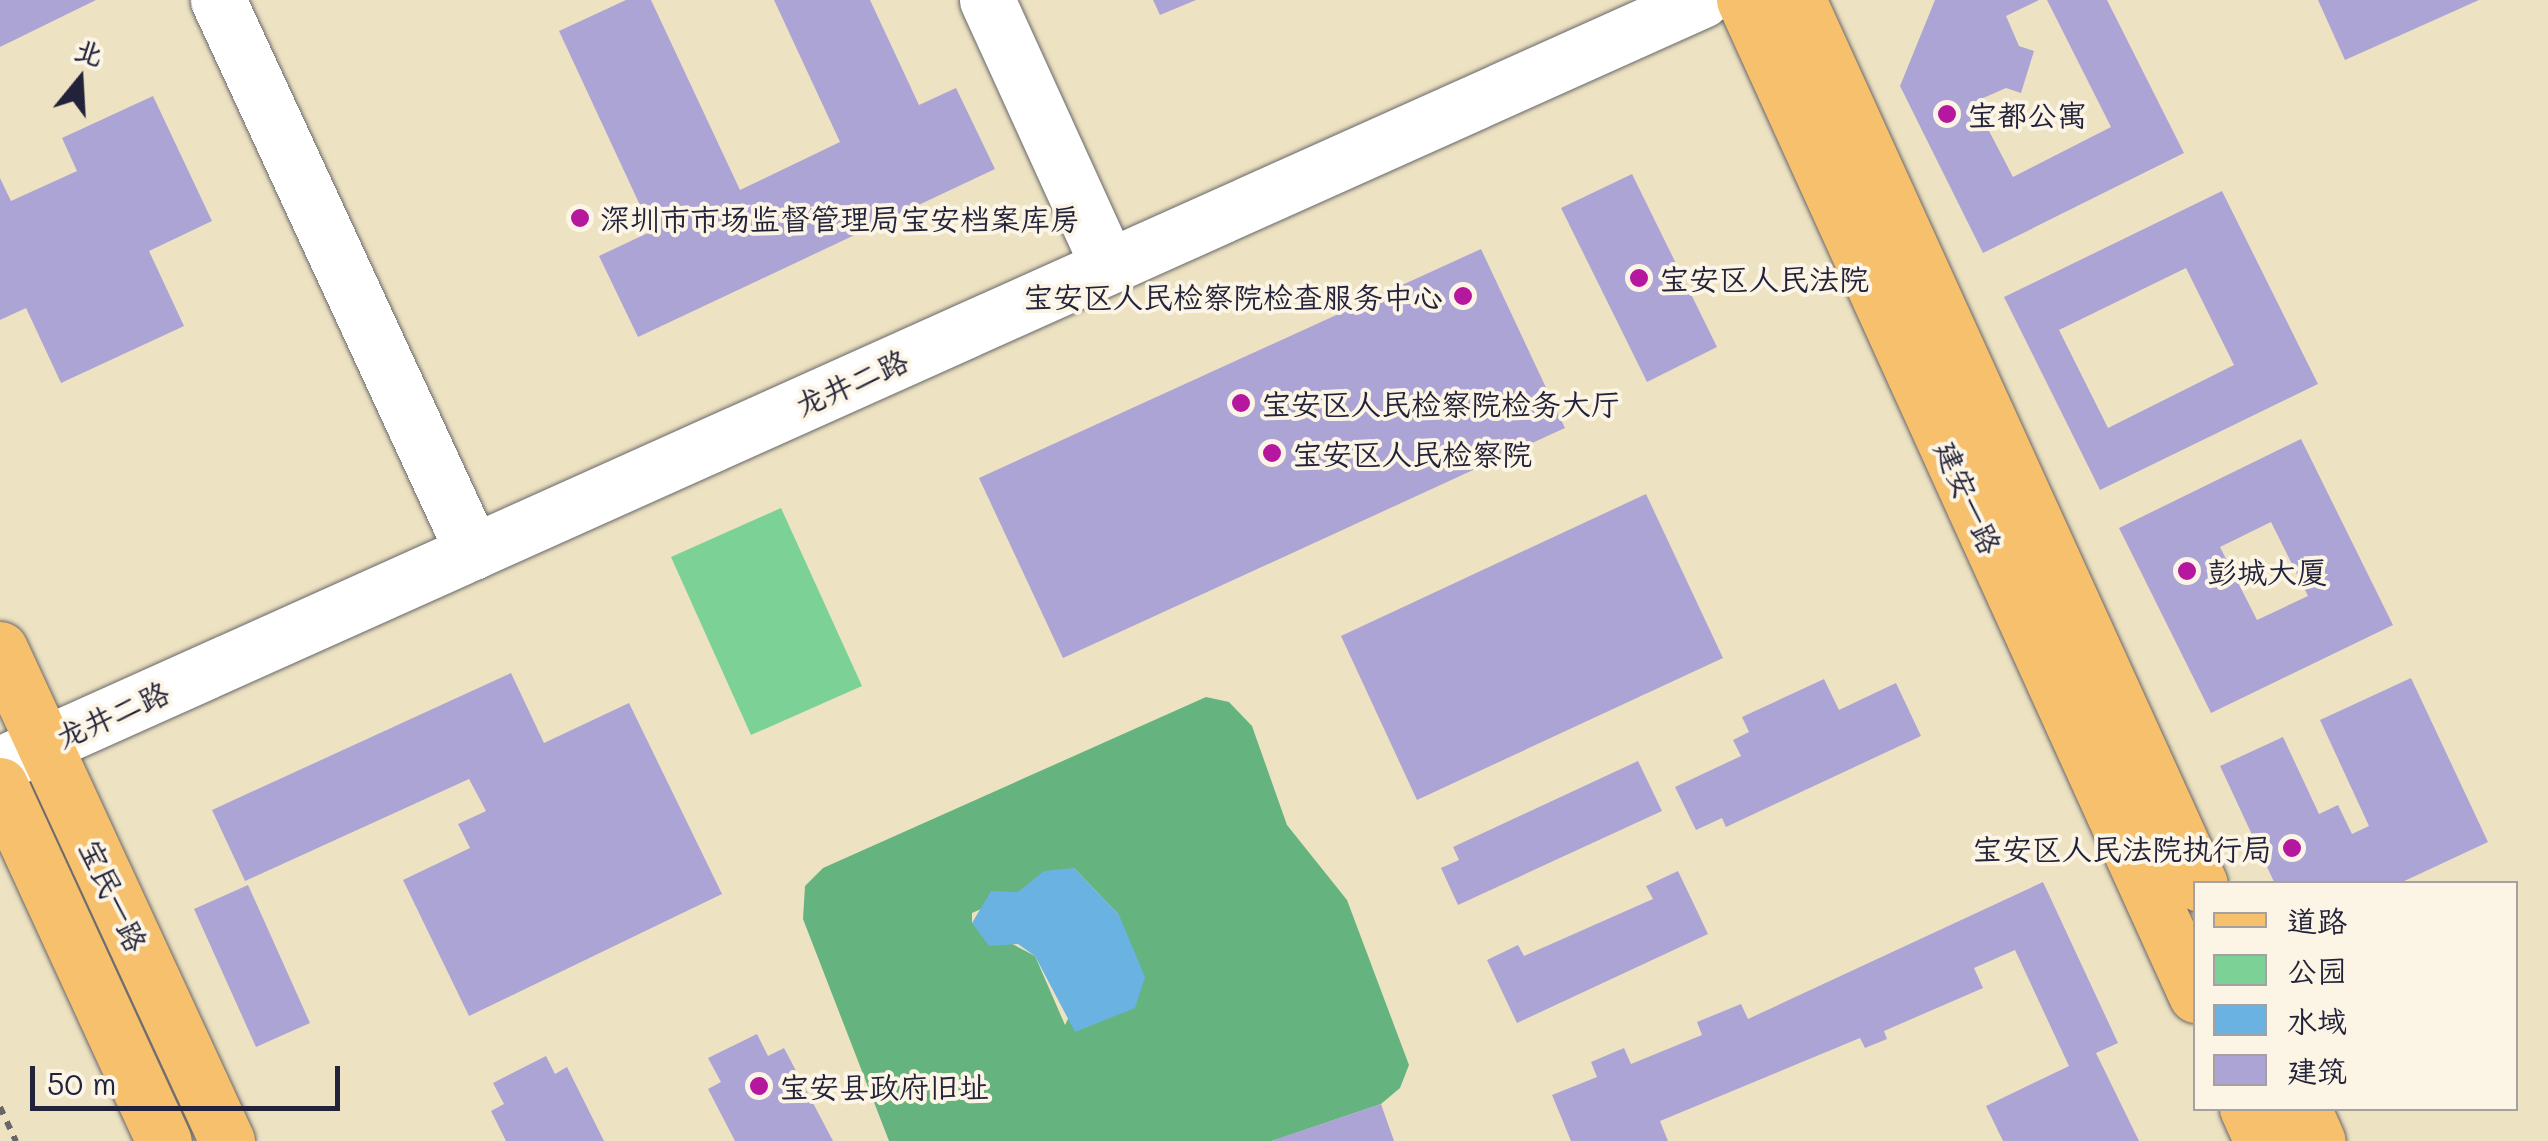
<!DOCTYPE html>
<html>
<head>
<meta charset="utf-8">
<style>
	body { margin:0 }
	#map { position:relative; width:2548px; height:1141px; overflow:hidden; background:#ede3c2; font-family:Mali,"LXGW WenKai TC",sans-serif }
	div>[style] { position:absolute }
	.green>* { inset:0; background:#7cd296 }
	.forest>* { inset:0; background:#65b47f }
	.water>* { inset:0; background:#69b2e1 }
	.building>* { inset:0; background:#ada4d6 }
	.path>* { height:6px; margin-top:-3px; transform-origin:0; background:repeating-linear-gradient(90deg,#69666a 0 8px,transparent 0 16px) }
	.roads { filter:drop-shadow(0 0 2px #69666a) drop-shadow(0 0 2px #69666a) }
	.minor>* { height:55px; margin:-27.5px; padding:0 27.5px; transform-origin:27.5px; border-radius:27.5px; background:#fff }
	.major>* { height:55px; margin:-27.5px; padding:0 27.5px; transform-origin:27.5px; border-radius:27.5px; background:#f7c06c }
	.dots>* { width:28px; height:28px; translate:-50% -50%; box-sizing:border-box; border:5px solid #fcf5e5; border-radius:50% }
	span { translate:-50% -50%; white-space:nowrap; text-align:center; line-height:1.15; -webkit-text-stroke:8px #fcf5e5; paint-order:stroke }
	.poi-label { font-size:30px; color:#22223b }
	.left { translate:0 -50%; text-align:left }
	.right { translate:-100% -50%; text-align:right }
	.street-label { font-size:30px; color:#22223b }
	.legend { position:absolute; left:2193px; top:881px; width:325px; height:230px; box-sizing:border-box; background:#fcf5e5; border:2px solid #a5a1a1; margin:0; padding:12px 18px; list-style:none; font-size:30px; color:#22223b }
	.legend li { display:flex; align-items:center; gap:20px; height:50px }
	.legend b { width:50px; border:2px solid #a5a1a1 }
	.north { position:absolute; left:30px; top:30px; width:100px; height:100px; -webkit-text-stroke:8px #fcf5e5; paint-order:stroke; rotate:18deg; font-size:28px; font-weight:700; line-height:40px; text-align:center; color:#22223b }
	.north::after { content:''; display:block; margin:auto; width:35px; height:45px; background:#22223b; clip-path:polygon(50% 0,100% 100%,50% 72%,0 100%) }
	.scale { position:absolute; left:30px; top:1066px; width:310px; height:45px; box-sizing:border-box; border:5px solid #22223b; border-top:0; padding-left:12px; font-size:30px; line-height:35px; white-space:nowrap; color:#22223b; -webkit-text-stroke:8px #fcf5e5; paint-order:stroke }
</style>
</head>
<body>
<div id="map">
	<div class="green">
		<i style="clip-path:polygon(781px 508px,862px 686px,751px 735px,671px 557px)"></i>
	</div>
	<div class="forest">
		<i style="clip-path:polygon(evenodd,1206px 697px,1229px 702px,1252px 726px,1287px 825px,1347px 900px,1409px 1065px,1400px 1088px,1381px 1104px,1272px 1141px,889px 1141px,803px 919px,805px 886px,823px 868px,1206px 697px,1074px 868px,1119px 915px,1065px 1025px,1035px 956px,972px 923px,972px 913px,1074px 868px)"></i>
	</div>
	<div class="water">
		<i style="clip-path:polygon(1074px 868px,1119px 915px,1145px 977px,1135px 1008px,1075px 1032px,1035px 956px,1018px 944px,989px 946px,972px 923px,991px 891px,1018px 892px,1044px 871px)"></i>
	</div>
	<div class="building">
		<i style="clip-path:polygon(0 0,96px 0,0 47px)"></i>
		<i style="clip-path:polygon(626px 0,651px 0,740px 190px,840px 142px,774px 0,870px 0,919px 105px,956px 88px,995px 169px,638px 337px,599px 256px,652px 231px,559px 31px)"></i>
		<i style="clip-path:polygon(1153px 0,1196px 0,1160px 15px)"></i>
		<i style="clip-path:polygon(1935px 0,2039px 0,2006px 16px,2019px 46px,2034px 51px,2021px 93px,2006px 88px,1974px 102px,2013px 177px,2111px 127px,2047px 0,2107px 0,2184px 153px,1983px 253px,1900px 86px)"></i>
		<i style="clip-path:polygon(2318px 0,2479px 0,2345px 60px)"></i>
		<i style="clip-path:polygon(153px 96px,212px 221px,149px 251px,184px 326px,61px 383px,26px 308px,0 320px,0 178px,11px 201px,77px 171px,62px 138px)"></i>
		<i style="clip-path:polygon(1632px 174px,1717px 347px,1647px 382px,1561px 208px)"></i>
		<i style="clip-path:polygon(evenodd,2222px 191px,2318px 384px,2100px 490px,2004px 297px,2222px 191px,2186px 268px,2234px 365px,2108px 428px,2059px 330px,2186px 268px)"></i>
		<i style="clip-path:polygon(1481px 249px,1565px 428px,1063px 658px,979px 478px)"></i>
		<i style="clip-path:polygon(evenodd,2301px 439px,2393px 625px,2211px 713px,2119px 528px,2301px 439px,2271px 522px,2308px 596px,2257px 620px,2220px 547px,2271px 522px)"></i>
		<i style="clip-path:polygon(1646px 494px,1723px 658px,1417px 800px,1341px 636px)"></i>
		<i style="clip-path:polygon(511px 673px,544px 743px,629px 703px,722px 894px,469px 1016px,403px 880px,470px 848px,458px 824px,486px 811px,469px 779px,245px 881px,212px 810px)"></i>
		<i style="clip-path:polygon(2411px 678px,2488px 842px,2398px 884px,2275px 884px,2220px 766px,2283px 737px,2319px 814px,2338px 805px,2352px 834px,2369px 826px,2320px 720px)"></i>
		<i style="clip-path:polygon(1824px 679px,1839px 710px,1896px 683px,1921px 736px,1726px 827px,1722px 818px,1696px 830px,1675px 787px,1741px 756px,1733px 740px,1749px 732px,1742px 717px)"></i>
		<i style="clip-path:polygon(1638px 761px,1662px 811px,1458px 905px,1441px 868px,1459px 860px,1453px 847px)"></i>
		<i style="clip-path:polygon(1678px 871px,1708px 934px,1517px 1023px,1487px 960px,1518px 945px,1524px 956px,1653px 899px,1646px 886px)"></i>
		<i style="clip-path:polygon(2043px 882px,2118px 1043px,2096px 1053px,2139px 1141px,2003px 1141px,1986px 1106px,2069px 1066px,2015px 950px,1974px 968px,1983px 988px,1884px 1031px,1887px 1039px,1865px 1048px,1860px 1038px,1660px 1121px,1668px 1141px,1571px 1141px,1552px 1095px,1597px 1077px,1591px 1062px,1624px 1048px,1631px 1064px,1702px 1035px,1697px 1022px,1741px 1004px,1748px 1019px)"></i>
		<i style="clip-path:polygon(248px 885px,310px 1023px,256px 1047px,194px 909px)"></i>
		<i style="clip-path:polygon(757px 1034px,768px 1056px,784px 1048px,833px 1141px,735px 1141px,708px 1089px,721px 1082px,708px 1058px)"></i>
		<i style="clip-path:polygon(546px 1056px,555px 1074px,567px 1067px,604px 1141px,506px 1141px,491px 1111px,504px 1104px,493px 1083px)"></i>
		<i style="clip-path:polygon(1381px 1104px,1394px 1141px,1274px 1141px,1274px 1140px)"></i>
	</div>
	<div class="path">
		<i style="left:0;top:1107px;width:38px;rotate:65deg"></i>
	</div>
	<div class="roads">
		<div class="minor">
			<i style="left:218px;top:0;width:608px;rotate:65.21deg"></i>
			<i style="left:987px;top:0;width:292px;rotate:65.5deg"></i>
			<i style="left:0;top:764px;width:1866px;rotate:-24.17deg"></i>
		</div>
		<div class="major">
			<i style="left:1744px;top:0;width:1093px;rotate:65.57deg"></i>
			<i style="left:1798px;top:0;width:971px;rotate:65.55deg"></i>
			<i style="left:0;top:649px;width:542px;rotate:65.23deg"></i>
			<i style="left:0;top:785px;width:392px;rotate:65.3deg"></i>
			<i style="left:2247px;top:1108px;width:36px;rotate:66deg"></i>
			<i style="left:2303px;top:1108px;width:36px;rotate:66deg"></i>
		</div>
	</div>
	<div class="dots">
		<i style="left:1947px;top:114px;background:#b5179e"></i>
		<i style="left:580px;top:218px;background:#b5179e"></i>
		<i style="left:1639px;top:278px;background:#b5179e"></i>
		<i style="left:1463px;top:296px;background:#b5179e"></i>
		<i style="left:1241px;top:403px;background:#b5179e"></i>
		<i style="left:1272px;top:453px;background:#b5179e"></i>
		<i style="left:2187px;top:571px;background:#b5179e"></i>
		<i style="left:2292px;top:848px;background:#b5179e"></i>
		<i style="left:759px;top:1086px;background:#b5179e"></i>
	</div>
	<div class="poi-label">
		<span class="left" style="left:1967px;top:114px">宝都公寓</span>
		<span class="left" style="left:600px;top:218px">深圳市市场监督管理局宝安档案库房</span>
		<span class="left" style="left:1659px;top:278px">宝安区人民法院</span>
		<span class="right" style="left:1443px;top:296px">宝安区人民检察院检查服务中心</span>
		<span class="left" style="left:1261px;top:403px">宝安区人民检察院检务大厅</span>
		<span class="left" style="left:1292px;top:453px">宝安区人民检察院</span>
		<span class="left" style="left:2207px;top:571px">彭城大厦</span>
		<span class="right" style="left:2272px;top:848px">宝安区人民法院执行局</span>
		<span class="left" style="left:779px;top:1086px">宝安县政府旧址</span>
	</div>
	<div class="street-label">
		<span style="left:851px;top:382px;rotate:-24deg">龙井二路</span>
		<span style="left:1969px;top:497px;rotate:66deg">建安一路</span>
		<span style="left:112px;top:714px;rotate:-24deg">龙井二路</span>
		<span style="left:114px;top:895px;rotate:65deg">宝民一路</span>
	</div>
	<ul class="legend">
	<li><b style="height:12px;background:#f7c06c"></b>道路</li>
	<li><b style="height:28px;background:#7cd296"></b>公园</li>
	<li><b style="height:28px;background:#69b2e1"></b>水域</li>
	<li><b style="height:28px;background:#ada4d6"></b>建筑</li>
	</ul>
	<div class="north">北</div>
	<div class="scale">50 m</div>
</div>
</body>
</html>
